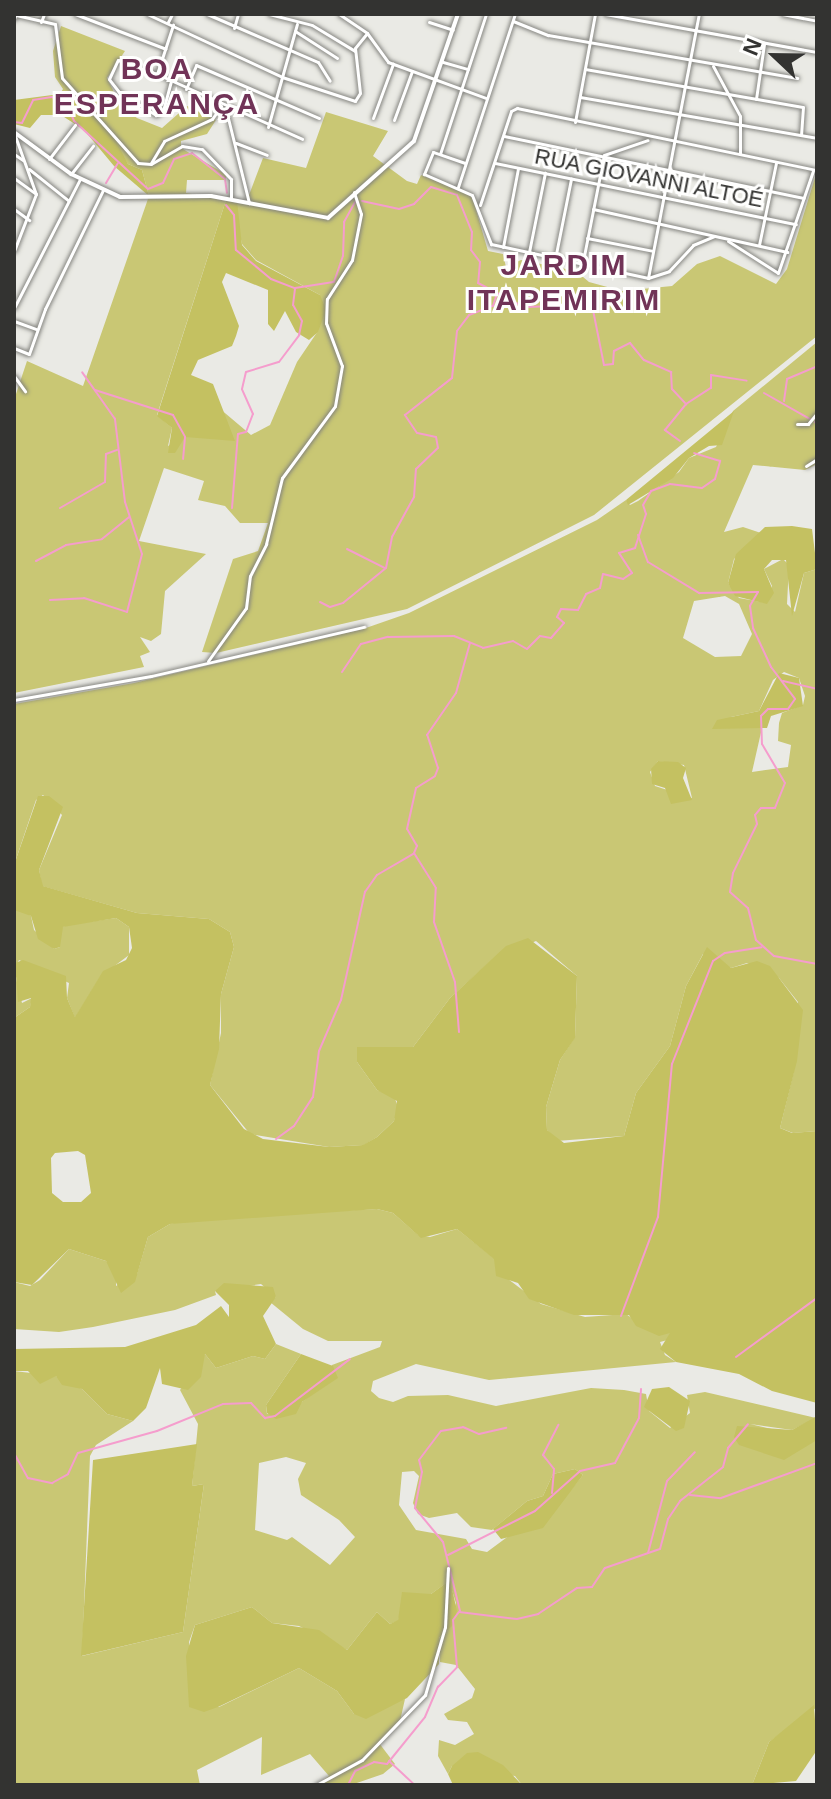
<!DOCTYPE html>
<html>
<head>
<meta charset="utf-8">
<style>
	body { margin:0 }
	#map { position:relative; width:831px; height:1799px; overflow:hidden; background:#eaeae5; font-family:Helvetica,sans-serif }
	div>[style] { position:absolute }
	.green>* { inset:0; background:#c9c774 }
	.forest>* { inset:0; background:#c4c161 }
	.stream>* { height:2px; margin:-1px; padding:0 1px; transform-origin:1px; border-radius:1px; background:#f59dcd }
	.roads { filter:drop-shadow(0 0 2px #81817c) drop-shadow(0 0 2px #81817c) }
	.minor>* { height:3px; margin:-1.5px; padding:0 1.5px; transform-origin:1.5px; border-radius:1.5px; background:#fff }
	.tertiary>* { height:4px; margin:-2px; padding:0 2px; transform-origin:2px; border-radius:2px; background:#fff }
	span { translate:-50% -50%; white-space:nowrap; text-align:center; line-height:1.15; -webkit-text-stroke:6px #fffffe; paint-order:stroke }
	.street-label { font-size:22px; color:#333331 }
	.district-label { font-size:30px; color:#713357; font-weight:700; letter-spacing:2px }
	.frame { position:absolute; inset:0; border:16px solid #333331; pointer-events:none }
	.north { position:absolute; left:735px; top:16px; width:80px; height:80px; -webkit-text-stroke:6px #fffffe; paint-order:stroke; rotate:292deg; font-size:22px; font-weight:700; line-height:32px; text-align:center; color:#333331 }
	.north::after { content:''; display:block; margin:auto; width:28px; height:36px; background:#333331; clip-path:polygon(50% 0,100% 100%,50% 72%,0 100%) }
</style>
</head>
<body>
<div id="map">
	<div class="green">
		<i style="clip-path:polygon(61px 26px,125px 51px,107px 78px,121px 106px,137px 118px,162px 128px,187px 106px,216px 120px,207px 134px,181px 141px,181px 148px,227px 175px,225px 180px,187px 180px,186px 193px,226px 200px,157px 415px,172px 428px,168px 446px,184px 437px,217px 437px,219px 408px,251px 435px,270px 425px,297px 362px,318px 331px,320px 295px,256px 260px,242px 244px,235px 212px,237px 201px,246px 203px,263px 158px,306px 168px,326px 112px,388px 131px,373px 156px,407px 181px,417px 184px,421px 175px,472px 196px,488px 251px,503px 254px,506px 267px,521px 260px,576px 271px,589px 282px,622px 291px,672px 286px,697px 264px,720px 256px,776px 284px,787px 269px,817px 171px,817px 336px,594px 515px,407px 609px,216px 653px,202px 652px,233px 559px,258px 551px,268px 523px,240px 523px,225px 506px,198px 500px,204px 481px,164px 468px,139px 541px,206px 554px,165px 591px,161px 634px,151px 641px,140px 637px,150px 652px,140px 656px,144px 667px,14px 693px,14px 400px,27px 361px,83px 386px,149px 196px,142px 170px,128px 164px,87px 109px,60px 94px,63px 89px,55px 77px,53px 51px)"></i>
		<i style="clip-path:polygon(evenodd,817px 342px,817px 464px,805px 470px,753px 465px,724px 532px,743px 527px,761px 533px,734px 559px,728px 583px,739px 598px,767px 603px,772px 586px,764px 569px,783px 559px,789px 565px,787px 604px,795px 612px,804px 573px,817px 569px,817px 1131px,793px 1133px,780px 1128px,794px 1071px,798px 1002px,779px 978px,747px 963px,731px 968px,703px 954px,686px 986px,670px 1046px,636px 1093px,624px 1136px,556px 1141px,547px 1130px,546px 1107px,560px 1060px,575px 1037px,577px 976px,536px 941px,493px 959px,450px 998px,413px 1047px,362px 1047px,357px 1062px,377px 1090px,394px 1096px,398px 1107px,394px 1121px,377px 1137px,364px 1145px,329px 1147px,250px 1134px,210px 1085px,221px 1033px,221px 994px,234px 947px,230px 932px,209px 919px,137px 913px,42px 886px,39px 870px,62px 815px,43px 795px,36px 800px,14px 865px,14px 704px,134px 683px,363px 629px,409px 613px,597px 520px,626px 500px,630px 505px,638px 501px,679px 472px,689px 458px,716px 447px,733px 411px,817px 342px,725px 596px,739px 604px,752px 634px,741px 656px,715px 657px,683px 638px,694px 601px,725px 596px,817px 342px,784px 672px,799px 678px,805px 696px,803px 705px,782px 713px,779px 723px,778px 741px,791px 745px,788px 767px,752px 772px,762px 728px,729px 725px,731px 717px,759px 711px,773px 680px,784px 672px,817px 342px,658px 761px,684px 765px,692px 798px,655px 786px,650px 772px,658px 761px)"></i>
		<i style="clip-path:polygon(20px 909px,31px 916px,34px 930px,54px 949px,60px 947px,59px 929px,67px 925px,116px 918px,129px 927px,129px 955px,100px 977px,75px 1018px,67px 998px,69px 983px,19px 960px,14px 970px,22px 1003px,32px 998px,30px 1007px,14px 1018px,14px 910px)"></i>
		<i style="clip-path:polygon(evenodd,377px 1209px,393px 1213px,418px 1235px,430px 1237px,457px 1229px,495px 1259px,496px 1270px,541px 1304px,585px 1317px,626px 1314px,650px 1331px,670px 1333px,671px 1339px,660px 1342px,665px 1355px,676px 1362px,489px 1380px,416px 1364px,373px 1381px,371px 1391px,379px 1398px,393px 1402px,408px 1396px,448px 1395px,496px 1406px,591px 1388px,624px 1390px,646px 1394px,649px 1411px,670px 1428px,690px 1413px,687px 1395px,705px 1392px,816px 1418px,792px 1430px,750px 1424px,817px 1440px,817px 1707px,769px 1742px,752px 1785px,522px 1785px,515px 1776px,452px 1766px,448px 1774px,438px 1756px,439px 1740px,455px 1745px,474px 1734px,467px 1722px,448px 1720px,444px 1714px,472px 1698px,475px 1689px,456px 1665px,440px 1662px,439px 1638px,447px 1631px,456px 1603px,449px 1581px,431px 1594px,405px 1595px,398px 1621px,390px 1624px,377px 1612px,347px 1650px,299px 1626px,272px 1623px,252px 1607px,195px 1625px,189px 1642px,189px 1707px,219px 1707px,299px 1668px,337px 1691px,354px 1714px,405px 1699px,400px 1721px,379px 1743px,395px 1764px,383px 1774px,351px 1785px,317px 1785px,329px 1776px,310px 1754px,261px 1775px,262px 1737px,197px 1770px,200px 1785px,14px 1785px,14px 1371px,56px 1376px,82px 1389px,107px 1414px,133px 1421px,96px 1445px,90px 1456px,82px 1656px,183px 1632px,204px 1484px,192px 1486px,198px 1424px,180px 1390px,205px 1354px,216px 1368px,253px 1356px,265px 1359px,276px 1344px,301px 1354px,266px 1405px,267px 1414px,302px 1402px,325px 1384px,332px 1365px,380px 1347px,382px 1341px,328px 1341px,303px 1329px,270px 1302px,276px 1297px,261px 1284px,215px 1291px,216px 1295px,175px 1310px,93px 1327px,59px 1332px,14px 1329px,14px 1282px,30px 1286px,40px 1280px,69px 1249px,106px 1261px,116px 1273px,116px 1286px,137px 1274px,148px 1237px,170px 1224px,194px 1218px,377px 1209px,286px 1457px,306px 1463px,298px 1479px,301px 1495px,339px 1520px,355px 1537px,330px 1565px,292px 1537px,287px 1540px,255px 1530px,259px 1463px,286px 1457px,377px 1209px,575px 1469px,583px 1475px,570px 1491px,487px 1552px,472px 1549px,466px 1539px,416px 1530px,399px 1505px,402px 1472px,414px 1471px,419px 1476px,413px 1503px,418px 1514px,429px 1518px,457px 1513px,471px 1527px,492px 1530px,527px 1501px,543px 1496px,553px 1474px,575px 1469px)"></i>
	</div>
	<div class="forest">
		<i style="clip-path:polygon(60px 94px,87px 109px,113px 136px,128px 164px,142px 170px,149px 196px,114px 166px,84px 130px,61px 115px,41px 115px,30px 128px,14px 124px,14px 100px)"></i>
		<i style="clip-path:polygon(226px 200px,237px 201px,242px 245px,256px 261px,320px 295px,326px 310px,318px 332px,309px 340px,296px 332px,285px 311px,274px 331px,268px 324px,268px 290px,226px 273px,222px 282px,239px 326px,236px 336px,232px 346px,198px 360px,191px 375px,213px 384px,235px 441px,185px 437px,175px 453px,168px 453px,172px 428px,157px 416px)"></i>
		<i style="clip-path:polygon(734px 411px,722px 445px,709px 446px,689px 458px,673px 478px,628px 505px,626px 500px)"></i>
		<i style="clip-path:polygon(792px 526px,812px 529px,817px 569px,804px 573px,792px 616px,786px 560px,772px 560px,764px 569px,774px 593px,767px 604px,735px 596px,728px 583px,736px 554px,765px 527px)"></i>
		<i style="clip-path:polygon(779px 673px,799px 678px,803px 706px,771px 716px,767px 728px,712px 729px,717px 720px,759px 711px)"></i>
		<i style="clip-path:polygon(658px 761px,678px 762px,686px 768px,683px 778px,692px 800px,671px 804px,665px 788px,652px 784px,651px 769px)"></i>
		<i style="clip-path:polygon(evenodd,38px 796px,49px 796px,63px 807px,39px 870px,43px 886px,137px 913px,209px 919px,230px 932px,234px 947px,221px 994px,219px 1049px,210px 1085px,244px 1129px,263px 1139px,329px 1147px,363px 1145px,377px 1137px,394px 1121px,397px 1101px,377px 1090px,357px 1062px,357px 1047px,413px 1047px,450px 998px,506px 946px,528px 938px,577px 976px,575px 1038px,560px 1060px,546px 1107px,547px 1130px,564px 1143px,624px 1136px,636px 1093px,670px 1046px,686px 986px,707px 947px,731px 968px,757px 961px,770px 966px,803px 1010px,797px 1061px,780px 1128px,792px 1133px,817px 1131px,817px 1403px,772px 1391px,739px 1374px,676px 1362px,660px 1349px,670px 1333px,659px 1336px,636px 1326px,629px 1315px,574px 1315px,529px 1299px,518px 1283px,496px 1276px,494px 1259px,457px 1229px,421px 1238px,393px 1213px,377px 1209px,170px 1224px,148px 1237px,135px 1282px,121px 1293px,106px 1261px,69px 1249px,32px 1285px,14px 1282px,14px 1018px,30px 1007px,31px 998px,18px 1002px,15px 963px,23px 960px,66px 976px,67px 998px,75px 1017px,103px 971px,126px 960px,132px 948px,129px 927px,116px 918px,63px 927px,60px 947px,54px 949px,38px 939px,31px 916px,14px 910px,14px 865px,38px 796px,78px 1151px,85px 1155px,91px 1193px,81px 1202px,63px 1202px,52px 1193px,51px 1158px,55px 1153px,78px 1151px)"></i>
		<i style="clip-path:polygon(224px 1283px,273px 1287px,276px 1297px,263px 1316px,276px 1344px,265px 1359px,253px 1356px,216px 1368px,205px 1354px,201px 1377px,188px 1390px,162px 1384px,160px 1368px,146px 1408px,133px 1421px,107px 1414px,82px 1389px,62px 1385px,56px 1376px,40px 1384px,28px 1371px,14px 1371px,14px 1349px,125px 1347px,196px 1325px,221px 1306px,229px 1317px,229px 1305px,215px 1291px)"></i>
		<i style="clip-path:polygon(301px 1354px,333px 1366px,338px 1378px,302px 1402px,296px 1414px,276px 1419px,267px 1413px,266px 1405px)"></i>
		<i style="clip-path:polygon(669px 1387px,690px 1401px,684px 1428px,676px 1431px,644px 1407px,652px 1389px)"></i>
		<i style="clip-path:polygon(817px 1416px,817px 1440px,784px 1460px,739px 1445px,734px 1437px,737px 1426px,792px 1430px)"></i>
		<i style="clip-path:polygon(197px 1444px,192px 1486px,204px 1484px,183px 1632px,81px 1656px,93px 1460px)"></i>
		<i style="clip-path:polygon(575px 1469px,583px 1475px,543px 1528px,501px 1539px,493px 1529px,527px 1501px,543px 1496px,553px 1474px)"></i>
		<i style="clip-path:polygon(450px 1580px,457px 1611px,452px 1626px,439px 1638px,439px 1664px,407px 1698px,366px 1719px,354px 1714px,337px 1691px,299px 1668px,218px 1707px,204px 1712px,189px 1707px,186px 1656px,195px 1625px,252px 1607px,272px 1623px,319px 1630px,347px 1650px,377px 1612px,390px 1624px,398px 1620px,402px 1592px,431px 1594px)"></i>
		<i style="clip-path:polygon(814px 1705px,817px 1750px,796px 1781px,752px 1785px,769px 1742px)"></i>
		<i style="clip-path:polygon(478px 1752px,503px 1765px,522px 1785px,453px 1785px,448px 1774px,452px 1766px,467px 1753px)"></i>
	</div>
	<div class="stream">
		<i style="left:374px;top:14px;width:15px"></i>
		<i style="left:14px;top:122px;width:8px;rotate:7deg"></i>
		<i style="left:22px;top:123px;width:25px;rotate:-64deg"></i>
		<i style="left:33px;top:100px;width:19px;rotate:-9deg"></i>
		<i style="left:52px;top:97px;width:17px;rotate:28deg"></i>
		<i style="left:67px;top:105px;width:17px;rotate:66deg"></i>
		<i style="left:74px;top:121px;width:100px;rotate:42.6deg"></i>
		<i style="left:148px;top:189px;width:16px;rotate:-22deg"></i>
		<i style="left:163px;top:183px;width:26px;rotate:-65deg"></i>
		<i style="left:174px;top:159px;width:19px;rotate:-18deg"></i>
		<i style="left:192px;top:153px;width:42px;rotate:38.2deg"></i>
		<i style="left:225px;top:179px;width:14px;rotate:82deg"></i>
		<i style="left:106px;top:183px;width:23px;rotate:-59deg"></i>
		<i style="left:362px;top:201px;width:38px;rotate:12deg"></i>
		<i style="left:399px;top:209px;width:16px;rotate:-18deg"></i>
		<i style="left:414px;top:204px;width:24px;rotate:-45deg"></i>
		<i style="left:431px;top:187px;width:27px;rotate:17deg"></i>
		<i style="left:457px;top:195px;width:40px;rotate:68deg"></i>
		<i style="left:472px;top:232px;width:18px;rotate:93deg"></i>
		<i style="left:471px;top:250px;width:15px;rotate:53deg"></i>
		<i style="left:480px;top:262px;width:21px;rotate:95deg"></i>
		<i style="left:478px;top:283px;width:52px;rotate:27.6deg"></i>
		<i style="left:524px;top:307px;width:68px;rotate:-1.7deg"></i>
		<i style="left:592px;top:305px;width:61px;rotate:78.7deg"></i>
		<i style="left:604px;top:365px;width:9px;rotate:-6deg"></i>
		<i style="left:613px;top:364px;width:13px;rotate:-86deg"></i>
		<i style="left:614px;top:351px;width:18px;rotate:-27deg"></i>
		<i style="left:630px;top:343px;width:22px;rotate:51deg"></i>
		<i style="left:644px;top:360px;width:30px;rotate:24deg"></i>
		<i style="left:671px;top:372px;width:17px;rotate:87deg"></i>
		<i style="left:672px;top:389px;width:21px;rotate:47deg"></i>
		<i style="left:226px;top:205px;width:13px;rotate:51deg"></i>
		<i style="left:234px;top:215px;width:35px;rotate:87deg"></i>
		<i style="left:236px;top:250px;width:45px;rotate:39.6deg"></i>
		<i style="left:271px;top:279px;width:26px;rotate:21deg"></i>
		<i style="left:295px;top:288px;width:39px;rotate:-9deg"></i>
		<i style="left:334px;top:282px;width:28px;rotate:-71deg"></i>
		<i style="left:343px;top:256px;width:34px;rotate:-88deg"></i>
		<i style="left:344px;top:222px;width:23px;rotate:-61deg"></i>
		<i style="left:95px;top:390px;width:82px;rotate:17.8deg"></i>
		<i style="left:173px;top:415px;width:25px;rotate:61deg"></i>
		<i style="left:185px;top:437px;width:22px;rotate:95deg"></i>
		<i style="left:764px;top:393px;width:53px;rotate:29.5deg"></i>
		<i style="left:784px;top:401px;width:22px;rotate:-82deg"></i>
		<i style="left:787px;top:379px;width:33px;rotate:-23deg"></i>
		<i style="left:815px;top:422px;width:3px;rotate:45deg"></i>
		<i style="left:680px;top:441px;width:19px;rotate:-144deg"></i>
		<i style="left:665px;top:430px;width:33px;rotate:-51deg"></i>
		<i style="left:686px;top:404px;width:30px;rotate:-33deg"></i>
		<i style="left:711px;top:388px;width:13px;rotate:-90deg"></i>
		<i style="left:711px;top:375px;width:36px;rotate:9deg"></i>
		<i style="left:60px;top:508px;width:52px;rotate:-30deg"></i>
		<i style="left:105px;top:482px;width:28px;rotate:-88deg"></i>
		<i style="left:106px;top:454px;width:12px;rotate:-20deg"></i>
		<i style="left:232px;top:508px;width:74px;rotate:-85.4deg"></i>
		<i style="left:238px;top:434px;width:8px;rotate:-14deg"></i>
		<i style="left:246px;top:432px;width:19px;rotate:-69deg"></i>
		<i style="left:253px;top:414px;width:27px;rotate:-114deg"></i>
		<i style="left:242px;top:389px;width:17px;rotate:-77deg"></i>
		<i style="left:246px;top:372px;width:34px;rotate:-17deg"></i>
		<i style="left:279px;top:362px;width:34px;rotate:-53deg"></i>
		<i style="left:299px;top:335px;width:14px;rotate:-78deg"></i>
		<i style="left:302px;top:321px;width:18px;rotate:-119deg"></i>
		<i style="left:293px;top:305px;width:17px;rotate:-83deg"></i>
		<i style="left:638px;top:535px;width:29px;rotate:70deg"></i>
		<i style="left:648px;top:562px;width:60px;rotate:31.3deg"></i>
		<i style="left:699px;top:593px;width:59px;rotate:-1deg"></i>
		<i style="left:758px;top:592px;width:16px;rotate:120deg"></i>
		<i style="left:750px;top:606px;width:22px;rotate:82deg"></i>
		<i style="left:753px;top:628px;width:43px;rotate:65.2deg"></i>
		<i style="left:771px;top:667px;width:40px;rotate:53deg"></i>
		<i style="left:795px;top:699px;width:12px;rotate:125deg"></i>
		<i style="left:788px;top:709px;width:20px;rotate:180deg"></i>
		<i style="left:768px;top:709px;width:10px;rotate:135deg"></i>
		<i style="left:761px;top:716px;width:28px;rotate:88deg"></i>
		<i style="left:762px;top:744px;width:45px;rotate:59.5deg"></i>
		<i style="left:785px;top:783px;width:27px;rotate:112deg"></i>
		<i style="left:775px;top:808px;width:14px;rotate:180deg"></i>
		<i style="left:761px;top:808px;width:9px;rotate:131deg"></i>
		<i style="left:755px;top:815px;width:9px;rotate:77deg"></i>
		<i style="left:757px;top:824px;width:55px;rotate:116.1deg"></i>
		<i style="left:733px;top:873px;width:19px;rotate:99deg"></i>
		<i style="left:730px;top:892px;width:24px;rotate:42deg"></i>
		<i style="left:748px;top:908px;width:33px;rotate:76deg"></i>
		<i style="left:756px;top:940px;width:24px;rotate:42deg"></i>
		<i style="left:774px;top:956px;width:44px;rotate:10.5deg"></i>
		<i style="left:347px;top:549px;width:42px;rotate:26.6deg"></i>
		<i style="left:36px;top:561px;width:34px;rotate:-28deg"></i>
		<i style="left:66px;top:545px;width:36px;rotate:-9deg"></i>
		<i style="left:102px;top:539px;width:35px;rotate:-39deg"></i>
		<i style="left:50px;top:600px;width:34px;rotate:-3deg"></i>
		<i style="left:84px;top:598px;width:45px;rotate:18deg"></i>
		<i style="left:127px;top:612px;width:60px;rotate:-75.5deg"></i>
		<i style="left:142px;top:554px;width:55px;rotate:-108.1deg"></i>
		<i style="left:125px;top:502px;width:84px;rotate:-96.9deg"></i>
		<i style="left:115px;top:419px;width:57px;rotate:-125.1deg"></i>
		<i style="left:320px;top:602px;width:11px;rotate:27deg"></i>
		<i style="left:330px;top:607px;width:14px;rotate:-17deg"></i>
		<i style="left:343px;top:603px;width:55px;rotate:-39.1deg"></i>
		<i style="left:386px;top:568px;width:32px;rotate:-79deg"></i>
		<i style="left:392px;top:537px;width:46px;rotate:-61.2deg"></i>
		<i style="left:414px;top:497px;width:28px;rotate:-86deg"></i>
		<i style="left:416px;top:469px;width:30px;rotate:-44deg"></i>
		<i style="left:438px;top:448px;width:11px;rotate:-100deg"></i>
		<i style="left:436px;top:437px;width:19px;rotate:-168deg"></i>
		<i style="left:417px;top:433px;width:22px;rotate:-124deg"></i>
		<i style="left:405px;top:415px;width:60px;rotate:-38.2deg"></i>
		<i style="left:452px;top:378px;width:47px;rotate:-83.9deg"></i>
		<i style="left:457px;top:331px;width:20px;rotate:-53deg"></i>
		<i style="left:469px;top:315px;width:26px;rotate:-21deg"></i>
		<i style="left:493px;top:306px;width:13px;rotate:-72deg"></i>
		<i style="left:342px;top:672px;width:34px;rotate:-56deg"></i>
		<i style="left:361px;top:644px;width:28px;rotate:-15deg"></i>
		<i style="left:388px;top:637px;width:66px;rotate:-0.9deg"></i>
		<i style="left:454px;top:636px;width:31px;rotate:22deg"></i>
		<i style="left:483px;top:648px;width:31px;rotate:-13deg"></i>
		<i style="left:513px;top:641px;width:16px;rotate:30deg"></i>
		<i style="left:527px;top:649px;width:18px;rotate:-45deg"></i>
		<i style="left:540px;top:636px;width:11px;rotate:10deg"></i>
		<i style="left:551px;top:638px;width:20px;rotate:-49deg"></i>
		<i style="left:564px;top:623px;width:9px;rotate:-139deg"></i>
		<i style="left:557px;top:617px;width:9px;rotate:-63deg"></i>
		<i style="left:561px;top:609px;width:17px;rotate:3deg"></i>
		<i style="left:578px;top:610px;width:18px;rotate:-63deg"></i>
		<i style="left:586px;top:594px;width:15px;rotate:-23deg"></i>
		<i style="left:600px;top:588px;width:14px;rotate:-78deg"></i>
		<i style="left:603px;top:574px;width:21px;rotate:14deg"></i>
		<i style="left:623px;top:579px;width:11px;rotate:-34deg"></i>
		<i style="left:632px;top:573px;width:24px;rotate:-123deg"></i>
		<i style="left:619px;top:553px;width:17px;rotate:-17deg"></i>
		<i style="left:635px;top:548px;width:36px;rotate:-72deg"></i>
		<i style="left:646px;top:514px;width:9px;rotate:-108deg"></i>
		<i style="left:643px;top:505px;width:16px;rotate:-60deg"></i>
		<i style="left:651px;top:491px;width:20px;rotate:-20deg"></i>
		<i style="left:670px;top:484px;width:32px;rotate:7deg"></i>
		<i style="left:702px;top:488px;width:16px;rotate:-35deg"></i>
		<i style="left:715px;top:479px;width:19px;rotate:-74deg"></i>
		<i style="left:720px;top:461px;width:27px;rotate:-163deg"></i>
		<i style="left:783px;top:681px;width:35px;rotate:13deg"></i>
		<i style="left:459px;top:1032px;width:50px;rotate:-94.6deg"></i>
		<i style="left:455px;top:982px;width:64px;rotate:-109.3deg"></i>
		<i style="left:434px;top:922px;width:34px;rotate:-87deg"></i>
		<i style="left:436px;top:888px;width:41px;rotate:-122.2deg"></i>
		<i style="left:414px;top:853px;width:8px;rotate:-67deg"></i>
		<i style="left:417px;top:846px;width:20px;rotate:-120deg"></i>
		<i style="left:407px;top:829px;width:42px;rotate:-77.6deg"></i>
		<i style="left:416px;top:788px;width:22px;rotate:-32deg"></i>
		<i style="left:435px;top:776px;width:9px;rotate:-69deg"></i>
		<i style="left:438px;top:768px;width:35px;rotate:-108deg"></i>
		<i style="left:427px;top:735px;width:51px;rotate:-55.4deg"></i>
		<i style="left:456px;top:693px;width:52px;rotate:-74.4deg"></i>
		<i style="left:276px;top:1139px;width:22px;rotate:-36deg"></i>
		<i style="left:294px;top:1126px;width:35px;rotate:-57deg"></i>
		<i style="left:313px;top:1097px;width:46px;rotate:-82.6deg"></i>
		<i style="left:319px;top:1051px;width:56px;rotate:-66.7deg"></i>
		<i style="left:341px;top:1000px;width:111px;rotate:-77.5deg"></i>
		<i style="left:365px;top:892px;width:21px;rotate:-55deg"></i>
		<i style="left:377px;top:875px;width:42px;rotate:-30.3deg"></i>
		<i style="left:621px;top:1316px;width:106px;rotate:-69.5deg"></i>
		<i style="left:658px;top:1217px;width:154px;rotate:-84.8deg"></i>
		<i style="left:672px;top:1064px;width:111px;rotate:-68.3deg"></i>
		<i style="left:713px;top:961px;width:14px;rotate:-34deg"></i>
		<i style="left:725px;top:953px;width:37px;rotate:-9deg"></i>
		<i style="left:736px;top:1357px;width:100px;rotate:-36.1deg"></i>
		<i style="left:14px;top:1453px;width:29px;rotate:61deg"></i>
		<i style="left:28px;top:1478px;width:25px;rotate:12deg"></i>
		<i style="left:52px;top:1483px;width:18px;rotate:-29deg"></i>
		<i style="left:68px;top:1474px;width:23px;rotate:-65deg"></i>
		<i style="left:78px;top:1453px;width:82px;rotate:-15.6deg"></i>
		<i style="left:157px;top:1431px;width:71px;rotate:-22.2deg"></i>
		<i style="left:223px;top:1404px;width:28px;rotate:-2deg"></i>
		<i style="left:251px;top:1403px;width:21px;rotate:47deg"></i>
		<i style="left:265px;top:1418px;width:10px;rotate:-11deg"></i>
		<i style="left:275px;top:1416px;width:94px;rotate:-37.2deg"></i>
		<i style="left:552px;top:1493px;width:24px;rotate:-85deg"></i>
		<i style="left:554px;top:1469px;width:18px;rotate:-128deg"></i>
		<i style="left:543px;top:1455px;width:34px;rotate:-63deg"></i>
		<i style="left:690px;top:1495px;width:31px;rotate:6deg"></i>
		<i style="left:721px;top:1498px;width:102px;rotate:-20deg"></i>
		<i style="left:648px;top:1553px;width:74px;rotate:-75.2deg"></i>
		<i style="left:667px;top:1481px;width:40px;rotate:-46deg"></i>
		<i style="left:448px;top:1555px;width:97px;rotate:-26.8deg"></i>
		<i style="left:535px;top:1511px;width:60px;rotate:-41.6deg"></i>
		<i style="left:580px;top:1471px;width:36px;rotate:-13deg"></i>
		<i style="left:615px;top:1463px;width:51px;rotate:-61.9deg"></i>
		<i style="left:639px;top:1418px;width:29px;rotate:-86deg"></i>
		<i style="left:460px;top:1611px;width:71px;rotate:-103.8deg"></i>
		<i style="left:443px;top:1542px;width:44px;rotate:-129.5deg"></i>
		<i style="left:415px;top:1508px;width:37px;rotate:-79deg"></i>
		<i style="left:422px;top:1472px;width:12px;rotate:-104deg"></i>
		<i style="left:419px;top:1460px;width:36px;rotate:-53deg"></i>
		<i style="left:441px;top:1431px;width:22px;rotate:-10deg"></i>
		<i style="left:463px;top:1427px;width:17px;rotate:24deg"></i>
		<i style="left:479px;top:1434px;width:28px;rotate:-13deg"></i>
		<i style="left:459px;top:1612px;width:58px;rotate:6.9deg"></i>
		<i style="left:517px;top:1619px;width:22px;rotate:-13deg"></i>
		<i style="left:538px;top:1614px;width:47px;rotate:-33.7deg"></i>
		<i style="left:577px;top:1588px;width:15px;rotate:-4deg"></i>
		<i style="left:592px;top:1587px;width:23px;rotate:-56deg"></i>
		<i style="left:605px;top:1568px;width:58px;rotate:-19.1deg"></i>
		<i style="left:660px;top:1549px;width:31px;rotate:-75deg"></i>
		<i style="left:668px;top:1519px;width:22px;rotate:-56deg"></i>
		<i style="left:680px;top:1501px;width:55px;rotate:-38.3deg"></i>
		<i style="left:723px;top:1467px;width:20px;rotate:-75deg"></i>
		<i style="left:728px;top:1448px;width:31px;rotate:-50deg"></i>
		<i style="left:389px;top:1761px;width:35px;rotate:43deg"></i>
		<i style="left:348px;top:1785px;width:16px;rotate:-63deg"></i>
		<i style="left:355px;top:1771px;width:21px;rotate:-25deg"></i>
		<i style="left:374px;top:1762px;width:13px;rotate:9deg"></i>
		<i style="left:387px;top:1764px;width:60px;rotate:-51deg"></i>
		<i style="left:425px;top:1717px;width:33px;rotate:-67deg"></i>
		<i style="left:438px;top:1687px;width:28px;rotate:-46deg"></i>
		<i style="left:457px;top:1667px;width:47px;rotate:-94.9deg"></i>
		<i style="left:453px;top:1620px;width:9px;rotate:-54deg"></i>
	</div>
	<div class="roads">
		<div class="minor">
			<i style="left:75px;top:14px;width:97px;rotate:21deg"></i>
			<i style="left:147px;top:14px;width:149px;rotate:25deg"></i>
			<i style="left:282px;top:77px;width:77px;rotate:18.2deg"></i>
			<i style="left:355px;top:101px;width:9px;rotate:-58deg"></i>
			<i style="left:360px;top:93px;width:45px;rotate:-96.3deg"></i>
			<i style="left:355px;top:48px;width:19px;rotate:-51deg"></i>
			<i style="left:207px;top:14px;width:121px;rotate:23.4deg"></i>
			<i style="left:318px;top:62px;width:22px;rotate:58deg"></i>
			<i style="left:269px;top:14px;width:44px;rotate:14.3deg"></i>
			<i style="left:312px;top:25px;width:50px;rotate:31.2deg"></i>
			<i style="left:339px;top:14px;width:34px;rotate:34deg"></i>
			<i style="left:367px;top:33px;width:36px;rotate:54deg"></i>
			<i style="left:388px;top:62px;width:104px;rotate:20.2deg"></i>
			<i style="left:605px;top:14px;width:215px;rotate:10.2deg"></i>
			<i style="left:782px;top:14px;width:36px;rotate:11deg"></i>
			<i style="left:16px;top:15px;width:40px;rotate:13deg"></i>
			<i style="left:55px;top:24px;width:54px;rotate:82.6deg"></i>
			<i style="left:62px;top:78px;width:114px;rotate:48.2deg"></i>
			<i style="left:138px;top:163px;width:13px;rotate:4deg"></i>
			<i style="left:151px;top:164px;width:36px;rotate:-30deg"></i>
			<i style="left:182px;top:146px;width:20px;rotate:9deg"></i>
			<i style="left:202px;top:149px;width:42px;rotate:46deg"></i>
			<i style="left:231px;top:179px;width:20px;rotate:90deg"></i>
			<i style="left:513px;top:21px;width:38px;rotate:22deg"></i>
			<i style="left:548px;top:35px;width:253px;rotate:9.8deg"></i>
			<i style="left:41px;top:22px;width:9px;rotate:-69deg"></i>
			<i style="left:168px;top:22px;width:9px;rotate:-63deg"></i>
			<i style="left:429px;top:22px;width:25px;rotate:18deg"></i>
			<i style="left:234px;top:28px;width:15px;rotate:-74deg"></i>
			<i style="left:295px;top:31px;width:50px;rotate:32.7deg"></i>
			<i style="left:443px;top:62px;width:26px;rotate:16deg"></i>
			<i style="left:713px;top:66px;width:57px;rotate:61.6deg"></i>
			<i style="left:740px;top:116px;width:38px;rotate:90deg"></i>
			<i style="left:585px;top:69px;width:221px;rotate:9.9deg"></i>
			<i style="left:803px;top:107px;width:28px;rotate:94deg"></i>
			<i style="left:157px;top:74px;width:52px;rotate:-71.9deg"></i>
			<i style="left:171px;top:81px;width:30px;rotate:105deg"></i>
			<i style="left:163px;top:110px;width:9px;rotate:144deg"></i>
			<i style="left:156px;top:115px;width:44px;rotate:-148.1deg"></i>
			<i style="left:119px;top:92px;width:16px;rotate:-128deg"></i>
			<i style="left:109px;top:79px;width:21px;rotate:-65deg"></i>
			<i style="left:118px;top:60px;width:41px;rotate:19.7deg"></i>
			<i style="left:157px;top:74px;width:159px;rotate:24.1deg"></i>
			<i style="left:186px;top:89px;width:26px;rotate:-67deg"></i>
			<i style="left:196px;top:65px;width:134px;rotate:23.3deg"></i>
			<i style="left:580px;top:97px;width:241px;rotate:9.8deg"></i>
			<i style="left:756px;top:99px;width:56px;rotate:-81.7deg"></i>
			<i style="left:226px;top:110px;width:96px;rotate:76.1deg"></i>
			<i style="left:373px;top:118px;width:58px;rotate:-69.7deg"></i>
			<i style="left:394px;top:120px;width:52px;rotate:-69.8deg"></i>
			<i style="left:575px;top:122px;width:110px;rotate:-79.5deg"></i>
			<i style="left:268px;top:127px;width:107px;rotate:-74.3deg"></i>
			<i style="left:14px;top:133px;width:65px;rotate:70.2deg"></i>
			<i style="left:36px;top:194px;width:61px;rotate:111.1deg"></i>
			<i style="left:504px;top:136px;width:306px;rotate:11.7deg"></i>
			<i style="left:236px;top:143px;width:33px;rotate:21deg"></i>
			<i style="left:14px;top:154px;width:11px;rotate:34deg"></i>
			<i style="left:440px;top:154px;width:147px;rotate:-71.8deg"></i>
			<i style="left:49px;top:159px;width:43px;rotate:-52.6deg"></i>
			<i style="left:151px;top:163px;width:26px;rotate:-59deg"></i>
			<i style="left:164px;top:141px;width:53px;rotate:-24.6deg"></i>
			<i style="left:212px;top:119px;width:16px;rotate:-55deg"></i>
			<i style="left:465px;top:163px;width:34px;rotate:-161deg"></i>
			<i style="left:433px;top:152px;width:24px;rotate:112deg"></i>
			<i style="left:424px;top:174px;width:52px;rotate:23.6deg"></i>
			<i style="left:472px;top:195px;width:53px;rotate:68.8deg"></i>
			<i style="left:491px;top:244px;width:161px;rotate:12.2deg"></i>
			<i style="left:648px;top:278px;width:22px;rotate:-18deg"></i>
			<i style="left:669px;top:271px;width:35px;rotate:-47deg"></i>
			<i style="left:693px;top:245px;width:23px;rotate:-23deg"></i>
			<i style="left:495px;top:163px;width:307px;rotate:11.5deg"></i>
			<i style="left:29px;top:169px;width:51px;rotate:38.7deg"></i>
			<i style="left:71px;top:174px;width:36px;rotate:-52deg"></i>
			<i style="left:14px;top:178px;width:27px;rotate:36deg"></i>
			<i style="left:458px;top:187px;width:182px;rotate:-71.8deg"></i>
			<i style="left:480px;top:205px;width:99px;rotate:-71.7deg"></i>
			<i style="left:511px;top:111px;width:7px;rotate:-27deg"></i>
			<i style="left:517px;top:108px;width:306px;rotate:11.7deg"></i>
			<i style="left:14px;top:209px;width:19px;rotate:36deg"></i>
			<i style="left:593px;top:209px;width:199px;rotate:12.5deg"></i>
			<i style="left:587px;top:238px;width:67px;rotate:11.1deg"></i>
			<i style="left:728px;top:241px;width:59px;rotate:32.6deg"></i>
			<i style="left:778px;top:273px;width:108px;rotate:-71.1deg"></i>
			<i style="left:759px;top:245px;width:84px;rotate:-78.3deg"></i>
			<i style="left:503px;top:247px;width:80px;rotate:-79.2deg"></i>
			<i style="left:529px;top:252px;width:81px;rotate:-78.6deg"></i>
			<i style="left:555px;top:259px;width:82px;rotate:-78.7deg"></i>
			<i style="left:582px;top:266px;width:113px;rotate:-78.8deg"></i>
			<i style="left:604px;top:155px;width:46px;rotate:-18.8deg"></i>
			<i style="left:648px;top:278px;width:269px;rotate:-79.1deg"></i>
			<i style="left:14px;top:308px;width:145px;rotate:-62.9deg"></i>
			<i style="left:14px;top:321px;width:23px;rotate:20deg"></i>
			<i style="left:14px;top:348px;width:16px;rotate:22deg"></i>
			<i style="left:29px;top:354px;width:48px;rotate:-70.4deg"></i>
			<i style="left:45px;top:309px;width:132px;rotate:-64deg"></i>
			<i style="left:14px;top:376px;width:19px;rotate:54deg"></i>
			<i style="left:797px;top:424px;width:11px"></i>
			<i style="left:808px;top:424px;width:14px;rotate:-51deg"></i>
			<i style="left:806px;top:466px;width:13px;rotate:-32deg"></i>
			<i style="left:208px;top:661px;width:65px;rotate:-54.4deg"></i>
			<i style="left:246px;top:608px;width:32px;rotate:-83deg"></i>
			<i style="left:250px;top:576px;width:36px;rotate:-63deg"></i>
			<i style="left:266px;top:544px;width:68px;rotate:-76.4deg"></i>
			<i style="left:282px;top:478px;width:89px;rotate:-53.6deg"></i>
			<i style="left:335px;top:406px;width:41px;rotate:-80.1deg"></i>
			<i style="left:342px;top:366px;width:46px;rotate:-110.4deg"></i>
			<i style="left:326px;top:323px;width:24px;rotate:-88deg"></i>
			<i style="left:327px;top:299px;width:46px;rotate:-57.3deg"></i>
			<i style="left:352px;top:260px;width:47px;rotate:-78.9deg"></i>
			<i style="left:361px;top:214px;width:23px;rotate:-108deg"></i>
			<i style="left:14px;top:700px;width:139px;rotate:-9.9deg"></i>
			<i style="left:151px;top:676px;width:219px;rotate:-13deg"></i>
			<i style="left:316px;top:1785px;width:52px;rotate:-28.5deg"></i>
			<i style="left:362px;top:1760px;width:91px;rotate:-45.9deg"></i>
			<i style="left:425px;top:1695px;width:71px;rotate:-73.6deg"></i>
			<i style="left:445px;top:1627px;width:59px;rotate:-87.1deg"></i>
		</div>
		<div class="tertiary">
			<i style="left:14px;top:19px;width:5px;rotate:-68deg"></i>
			<i style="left:14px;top:132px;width:71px;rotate:36.4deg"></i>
			<i style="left:71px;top:174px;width:54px;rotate:25.1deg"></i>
			<i style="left:120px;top:197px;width:91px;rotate:-0.6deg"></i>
			<i style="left:211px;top:196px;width:119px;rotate:10.6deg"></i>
			<i style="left:328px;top:218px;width:115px;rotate:-41.8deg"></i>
			<i style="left:414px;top:141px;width:134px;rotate:-70.9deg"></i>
		</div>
	</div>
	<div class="street-label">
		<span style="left:649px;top:178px;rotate:11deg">RUA GIOVANNI ALTOÉ</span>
	</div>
	<div class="district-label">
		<span style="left:157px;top:86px">BOA<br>ESPERANÇA</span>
		<span style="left:564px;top:282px">JARDIM<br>ITAPEMIRIM</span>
	</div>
	<div class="frame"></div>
	<div class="north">N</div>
</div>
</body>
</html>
